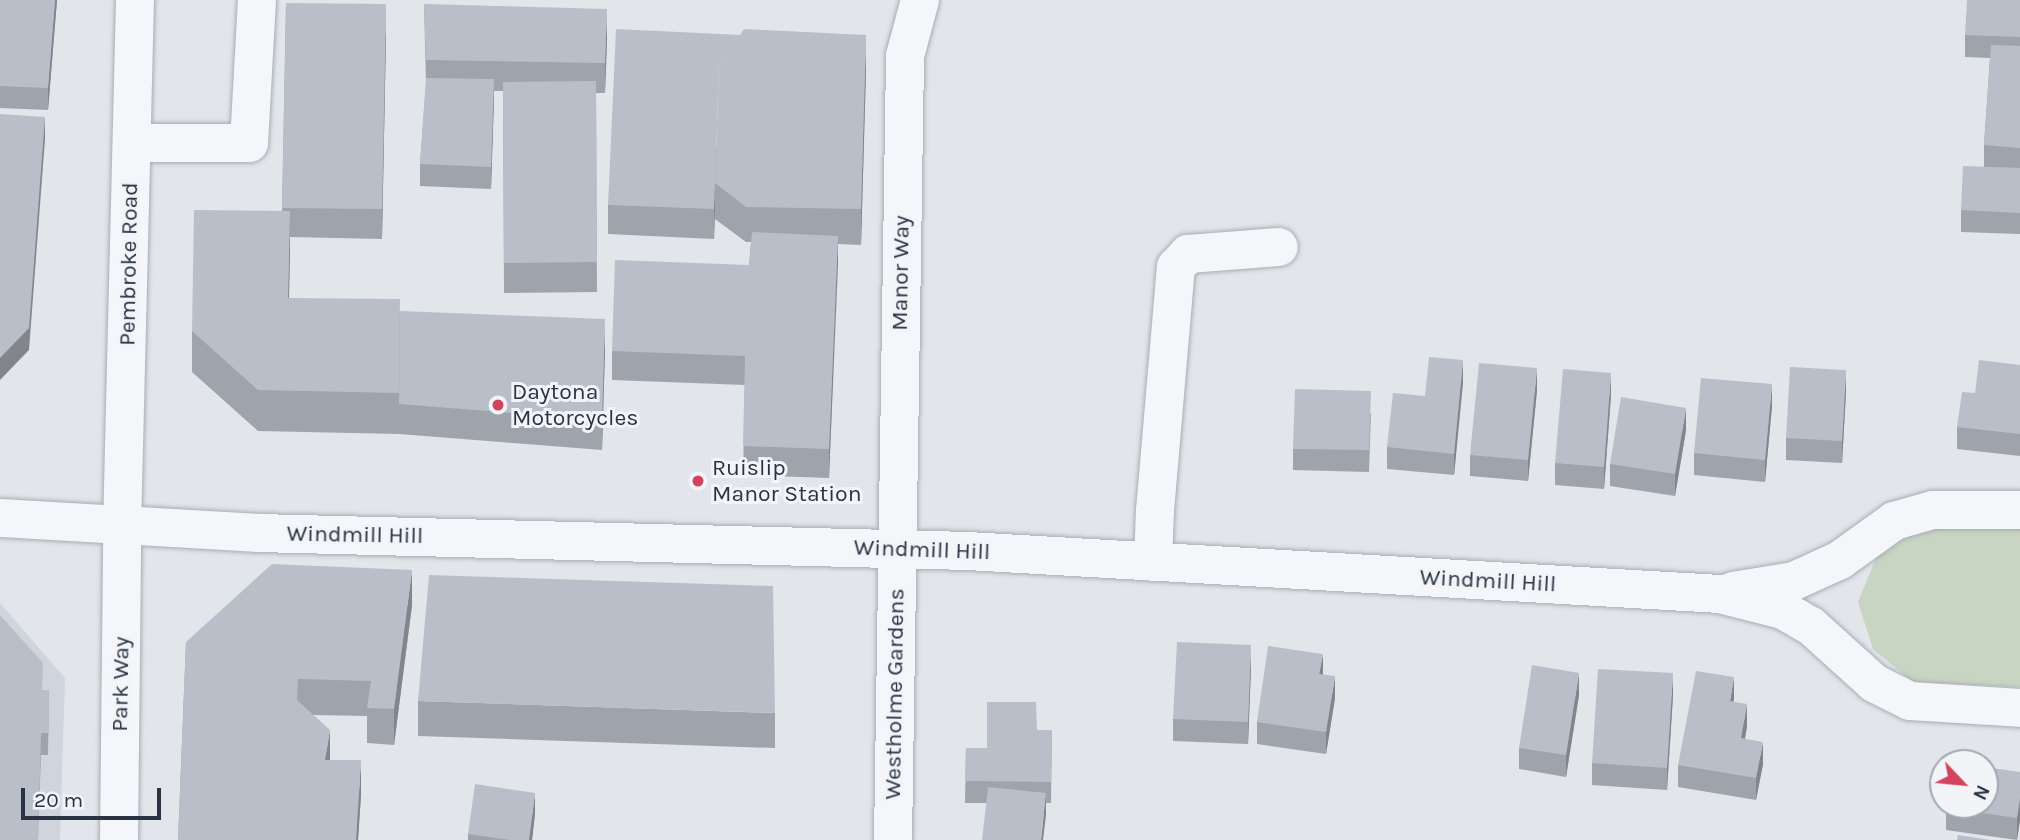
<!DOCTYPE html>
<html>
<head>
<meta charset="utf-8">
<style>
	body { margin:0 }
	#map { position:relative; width:2020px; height:840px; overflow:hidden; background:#e2e6eb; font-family:Karla,sans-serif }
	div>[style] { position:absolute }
	.built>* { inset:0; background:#d0d5dd }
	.green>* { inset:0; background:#c8d5c3 }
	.roads { filter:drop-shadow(0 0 2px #a7adb5) drop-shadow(0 0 2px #a7adb5) }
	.minor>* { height:38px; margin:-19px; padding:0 19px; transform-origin:19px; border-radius:19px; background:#f5f6f9 }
	.wall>* { inset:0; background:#9fa4ac }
	.shaded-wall>* { inset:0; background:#82868c }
	.building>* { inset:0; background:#b9bfc8 }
	.dots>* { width:19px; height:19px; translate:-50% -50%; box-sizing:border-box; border:4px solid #f2f4f8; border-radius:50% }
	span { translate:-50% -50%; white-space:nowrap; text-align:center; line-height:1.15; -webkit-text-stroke:6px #f2f4f8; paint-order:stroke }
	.street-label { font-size:23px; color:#293343 }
	.poi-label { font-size:23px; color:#293343 }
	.left { translate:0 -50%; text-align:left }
	.north { position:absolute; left:1929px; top:749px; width:70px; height:70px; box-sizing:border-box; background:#f2f4f8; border:2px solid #a2a7b0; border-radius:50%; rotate:116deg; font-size:19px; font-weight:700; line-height:28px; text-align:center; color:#293343 }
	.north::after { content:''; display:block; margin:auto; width:24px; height:32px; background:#d2445d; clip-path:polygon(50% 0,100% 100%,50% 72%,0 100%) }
	.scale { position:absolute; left:21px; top:788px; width:140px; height:32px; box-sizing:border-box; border:4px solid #293343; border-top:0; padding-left:9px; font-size:21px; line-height:24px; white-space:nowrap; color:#293343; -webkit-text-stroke:5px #f2f4f8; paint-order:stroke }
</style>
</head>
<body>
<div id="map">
	<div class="built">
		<i style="clip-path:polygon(0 603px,65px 678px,60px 840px,0 840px)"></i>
	</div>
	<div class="green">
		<i style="clip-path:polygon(1925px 525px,2020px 529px,2020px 687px,1913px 682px,1873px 649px,1858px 602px,1876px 558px)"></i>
	</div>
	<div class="roads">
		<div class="minor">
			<i style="left:132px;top:143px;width:117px"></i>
			<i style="left:249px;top:143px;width:143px;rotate:-86.8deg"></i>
			<i style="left:0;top:518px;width:258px;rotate:3.3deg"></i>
			<i style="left:258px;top:533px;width:710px;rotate:1.45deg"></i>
			<i style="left:968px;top:551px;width:753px;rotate:3.27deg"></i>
			<i style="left:1720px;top:594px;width:65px;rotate:14.3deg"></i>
			<i style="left:1783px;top:610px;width:32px;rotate:30deg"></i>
			<i style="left:1811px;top:626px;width:85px;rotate:42.1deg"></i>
			<i style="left:1874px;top:683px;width:40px;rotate:26.6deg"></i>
			<i style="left:1910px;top:701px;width:110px;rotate:3.6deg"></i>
			<i style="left:1153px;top:562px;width:51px;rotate:-87.8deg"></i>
			<i style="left:1155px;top:511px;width:245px;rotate:-85.1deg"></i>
			<i style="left:1176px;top:267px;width:18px;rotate:-47deg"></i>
			<i style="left:1188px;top:254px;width:91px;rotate:-4.4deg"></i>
			<i style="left:1733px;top:591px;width:62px;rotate:-9.3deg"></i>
			<i style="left:1794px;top:581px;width:51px;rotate:-24.5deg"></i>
			<i style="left:1840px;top:560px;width:67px;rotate:-35.8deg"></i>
			<i style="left:1894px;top:521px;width:41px;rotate:-15.8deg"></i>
			<i style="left:1933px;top:510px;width:87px"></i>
			<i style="left:119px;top:840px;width:312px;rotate:-89.4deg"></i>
			<i style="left:122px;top:528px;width:528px;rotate:-88.59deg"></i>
			<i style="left:893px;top:840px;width:784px;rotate:-89.12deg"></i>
			<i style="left:905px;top:56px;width:58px;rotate:-75deg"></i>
		</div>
	</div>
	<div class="wall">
		<i style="clip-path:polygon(0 0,57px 0,48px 110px,0 108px)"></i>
		<i style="clip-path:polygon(2020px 0,2020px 234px,1961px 232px,1961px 210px,1984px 167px,1984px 145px,1990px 58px,1965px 57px,1965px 35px)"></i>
		<i style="clip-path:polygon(286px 3px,386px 34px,382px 239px,290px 237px,289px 298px,400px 312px,605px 349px,602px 450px,399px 434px,258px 431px,192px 372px,192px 331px,282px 211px)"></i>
		<i style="clip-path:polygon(424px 4px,607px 39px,605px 93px,596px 93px,597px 292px,504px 293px,503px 91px,494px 91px,491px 189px,420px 186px,420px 164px,426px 84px)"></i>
		<i style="clip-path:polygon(866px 70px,861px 245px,838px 244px,829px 478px,743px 475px,745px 385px,612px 380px,612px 351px,749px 265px,751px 242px,746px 242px,715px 219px,715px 208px,714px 239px,608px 234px,608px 205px)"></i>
		<i style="clip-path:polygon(2020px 365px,2020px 456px,1957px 449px,1957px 427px,1975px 393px)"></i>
		<i style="clip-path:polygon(1463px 382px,1454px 475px,1387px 469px,1387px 447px,1425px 396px)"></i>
		<i style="clip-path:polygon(1537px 390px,1528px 481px,1470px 476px,1470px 455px)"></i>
		<i style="clip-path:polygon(1846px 392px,1842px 463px,1786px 460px,1786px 438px)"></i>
		<i style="clip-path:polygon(1611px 395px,1604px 489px,1555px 485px,1555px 463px)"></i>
		<i style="clip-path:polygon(1772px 406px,1765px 482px,1694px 475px,1694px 453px)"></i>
		<i style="clip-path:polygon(1371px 413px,1369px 472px,1293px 470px,1293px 449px)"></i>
		<i style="clip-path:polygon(1686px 430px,1675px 496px,1610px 486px,1610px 464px)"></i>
		<i style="clip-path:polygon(412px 605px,394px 745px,367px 743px,367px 716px,313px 715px,330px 760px,361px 795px,358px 840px,178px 840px,186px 642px)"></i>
		<i style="clip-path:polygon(1251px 667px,1248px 744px,1173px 741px,1173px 719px)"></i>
		<i style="clip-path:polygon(1323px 674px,1335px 698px,1326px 754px,1257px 744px,1257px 722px)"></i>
		<i style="clip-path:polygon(42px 690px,49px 690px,48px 755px,41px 755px,38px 840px,0 840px)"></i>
		<i style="clip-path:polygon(1579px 695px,1566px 777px,1519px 769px,1519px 748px)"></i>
		<i style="clip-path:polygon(1673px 695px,1667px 790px,1592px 785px,1592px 763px)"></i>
		<i style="clip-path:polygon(418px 701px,775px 713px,775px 748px,418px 736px)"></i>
		<i style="clip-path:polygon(1734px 702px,1747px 726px,1745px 739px,1763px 764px,1756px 800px,1678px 787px,1678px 765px)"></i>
		<i style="clip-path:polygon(1037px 730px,1052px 730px,1051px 803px,1046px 803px,1046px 815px,986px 803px,965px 803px,966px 748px,987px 748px)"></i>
		<i style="clip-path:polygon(2020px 772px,2020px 820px,2017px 840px,1946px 830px,1946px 808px)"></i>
		<i style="clip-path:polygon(535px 814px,532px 840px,468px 840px,468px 834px)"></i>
	</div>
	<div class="shaded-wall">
		<i style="clip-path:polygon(55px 0,57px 0,48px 110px,48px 88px)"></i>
		<i style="clip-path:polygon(386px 4px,386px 34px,382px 239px,382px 209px)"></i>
		<i style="clip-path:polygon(607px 9px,607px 39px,605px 93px,605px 63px)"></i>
		<i style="clip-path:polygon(866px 35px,866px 70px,861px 245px,861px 209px)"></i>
		<i style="clip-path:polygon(494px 79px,494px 101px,491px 189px,491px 167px)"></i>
		<i style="clip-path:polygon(45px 117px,45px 139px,29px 350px,0 380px,0 358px)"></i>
		<i style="clip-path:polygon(715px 183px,715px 208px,714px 239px,714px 209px)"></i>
		<i style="clip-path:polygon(290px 211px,290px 252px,288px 339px,288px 298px)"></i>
		<i style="clip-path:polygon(838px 236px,838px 265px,829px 478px,829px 449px)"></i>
		<i style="clip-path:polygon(605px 319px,605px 349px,602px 450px,602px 420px)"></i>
		<i style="clip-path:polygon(1463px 360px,1463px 382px,1454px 475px,1454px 454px)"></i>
		<i style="clip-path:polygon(1537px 368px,1537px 390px,1528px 481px,1528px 460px)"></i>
		<i style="clip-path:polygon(1846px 370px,1846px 392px,1842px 463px,1842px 441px)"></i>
		<i style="clip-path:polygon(1611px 373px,1611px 395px,1604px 489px,1604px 467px)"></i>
		<i style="clip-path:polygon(1772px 384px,1772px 406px,1765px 482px,1765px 460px)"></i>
		<i style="clip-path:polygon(1686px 408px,1686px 430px,1675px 496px,1675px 474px)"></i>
		<i style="clip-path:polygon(412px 570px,412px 605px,394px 745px,394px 709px)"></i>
		<i style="clip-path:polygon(1251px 645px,1251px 667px,1248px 744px,1248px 722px)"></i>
		<i style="clip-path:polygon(1323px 654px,1323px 676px,1319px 674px)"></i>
		<i style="clip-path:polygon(1579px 673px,1579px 695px,1566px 777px,1566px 755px)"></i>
		<i style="clip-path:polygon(1673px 673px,1673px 695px,1667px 790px,1667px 768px)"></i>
		<i style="clip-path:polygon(1335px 676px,1335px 698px,1326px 754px,1326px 732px)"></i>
		<i style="clip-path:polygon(1734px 677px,1734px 699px,1730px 723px,1730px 701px)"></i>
		<i style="clip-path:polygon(1747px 704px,1747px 726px,1741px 760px,1741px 738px)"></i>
		<i style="clip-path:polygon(330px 730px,330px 765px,325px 760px)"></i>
		<i style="clip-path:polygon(1763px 742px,1763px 764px,1756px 800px,1756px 778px)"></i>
		<i style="clip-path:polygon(361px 760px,361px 795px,358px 840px,356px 840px)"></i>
		<i style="clip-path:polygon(535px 793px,535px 814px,532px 840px,529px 840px)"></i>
		<i style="clip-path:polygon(1046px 793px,1046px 815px,1043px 840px,1041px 840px)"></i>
		<i style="clip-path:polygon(2020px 798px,2020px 820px,2017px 840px,2017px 818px)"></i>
	</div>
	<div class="building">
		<i style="clip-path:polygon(0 0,55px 0,48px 88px,0 86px)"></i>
		<i style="clip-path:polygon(1967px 0,2020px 0,2020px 37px,1965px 35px)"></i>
		<i style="clip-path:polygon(286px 3px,386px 4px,382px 209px,282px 208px)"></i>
		<i style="clip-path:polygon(424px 4px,607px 9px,605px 63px,426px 60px)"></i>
		<i style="clip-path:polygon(616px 29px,741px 35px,719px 66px,714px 209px,608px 205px)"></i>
		<i style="clip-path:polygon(744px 29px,866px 35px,861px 209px,746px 207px,715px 183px,719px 66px)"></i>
		<i style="clip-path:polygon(1991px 45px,2020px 46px,2020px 148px,1984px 145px)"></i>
		<i style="clip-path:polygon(426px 78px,494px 79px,491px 167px,420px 164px)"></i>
		<i style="clip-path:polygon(596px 81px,597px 262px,504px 263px,503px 82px)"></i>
		<i style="clip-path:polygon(0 114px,45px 117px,29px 328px,0 358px)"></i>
		<i style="clip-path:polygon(1963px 166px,2020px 168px,2020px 213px,1961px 210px)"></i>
		<i style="clip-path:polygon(194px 210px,290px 211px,288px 298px,400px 299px,399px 393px,258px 390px,192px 331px)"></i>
		<i style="clip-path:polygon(752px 232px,838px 236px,829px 449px,743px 446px,745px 356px,612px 351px,615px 260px,749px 265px)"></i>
		<i style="clip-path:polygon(400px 311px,605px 319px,602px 420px,399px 404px)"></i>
		<i style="clip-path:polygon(1429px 357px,1463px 360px,1454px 454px,1387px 447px,1393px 393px,1425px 396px)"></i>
		<i style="clip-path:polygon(1979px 360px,2020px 365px,2020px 434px,1957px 427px,1962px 392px,1975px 393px)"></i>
		<i style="clip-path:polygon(1479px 363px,1537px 368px,1528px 460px,1470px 455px)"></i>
		<i style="clip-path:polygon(1790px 367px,1846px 370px,1842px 441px,1786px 438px)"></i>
		<i style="clip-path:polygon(1563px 369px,1611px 373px,1604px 467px,1555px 463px)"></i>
		<i style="clip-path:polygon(1701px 378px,1772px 384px,1765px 460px,1694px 453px)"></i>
		<i style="clip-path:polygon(1295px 389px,1371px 391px,1369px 450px,1293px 449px)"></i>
		<i style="clip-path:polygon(1621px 397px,1686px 408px,1675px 474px,1610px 464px)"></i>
		<i style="clip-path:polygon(272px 564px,412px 570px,394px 709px,367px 708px,371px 681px,298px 679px,297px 700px,330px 730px,325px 760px,361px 760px,356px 840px,178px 840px,186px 642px)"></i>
		<i style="clip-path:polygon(429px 575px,773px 586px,775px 713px,418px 701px)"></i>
		<i style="clip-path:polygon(0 615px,43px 663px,42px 690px,49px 690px,48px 733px,41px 733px,38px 840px,0 840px)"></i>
		<i style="clip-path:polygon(1177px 642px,1251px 645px,1248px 722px,1173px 719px)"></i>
		<i style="clip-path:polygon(1268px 646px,1323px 654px,1319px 674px,1335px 676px,1326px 732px,1257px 722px)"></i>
		<i style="clip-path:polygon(1532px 665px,1579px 673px,1566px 755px,1519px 748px)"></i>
		<i style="clip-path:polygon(1598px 669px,1673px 673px,1667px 768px,1592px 763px)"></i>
		<i style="clip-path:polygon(1696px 671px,1734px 677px,1730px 701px,1747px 704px,1741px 738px,1763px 742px,1756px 778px,1678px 765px)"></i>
		<i style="clip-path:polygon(987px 702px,1036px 702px,1037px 730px,1052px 730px,1051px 782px,965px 781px,966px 748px,987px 748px)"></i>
		<i style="clip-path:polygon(1985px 767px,2020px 772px,2020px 798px,2017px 818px,1946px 808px,1946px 805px,1985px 805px)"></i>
		<i style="clip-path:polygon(475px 784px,535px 793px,529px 840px,510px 840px,468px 834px)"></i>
		<i style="clip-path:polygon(988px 787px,1046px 793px,1041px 840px,982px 840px)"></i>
		<i style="clip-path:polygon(1958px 835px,1990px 840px,1957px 840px)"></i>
	</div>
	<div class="dots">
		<i style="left:498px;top:405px;background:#d2445d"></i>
		<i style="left:698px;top:481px;background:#d2445d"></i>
	</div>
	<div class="street-label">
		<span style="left:129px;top:264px;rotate:-89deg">Pembroke Road</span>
		<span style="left:901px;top:273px;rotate:-89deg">Manor Way</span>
		<span style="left:355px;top:535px;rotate:1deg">Windmill Hill</span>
		<span style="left:922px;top:550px;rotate:2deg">Windmill Hill</span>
		<span style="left:1488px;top:581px;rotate:3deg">Windmill Hill</span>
		<span style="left:121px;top:684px;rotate:-89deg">Park Way</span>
		<span style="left:895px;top:694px;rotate:-89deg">Westholme Gardens</span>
	</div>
	<div class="poi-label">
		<span class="left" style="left:512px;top:405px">Daytona<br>Motorcycles</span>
		<span class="left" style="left:712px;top:481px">Ruislip<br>Manor Station</span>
	</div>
	<div class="north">N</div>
	<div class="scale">20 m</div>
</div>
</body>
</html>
